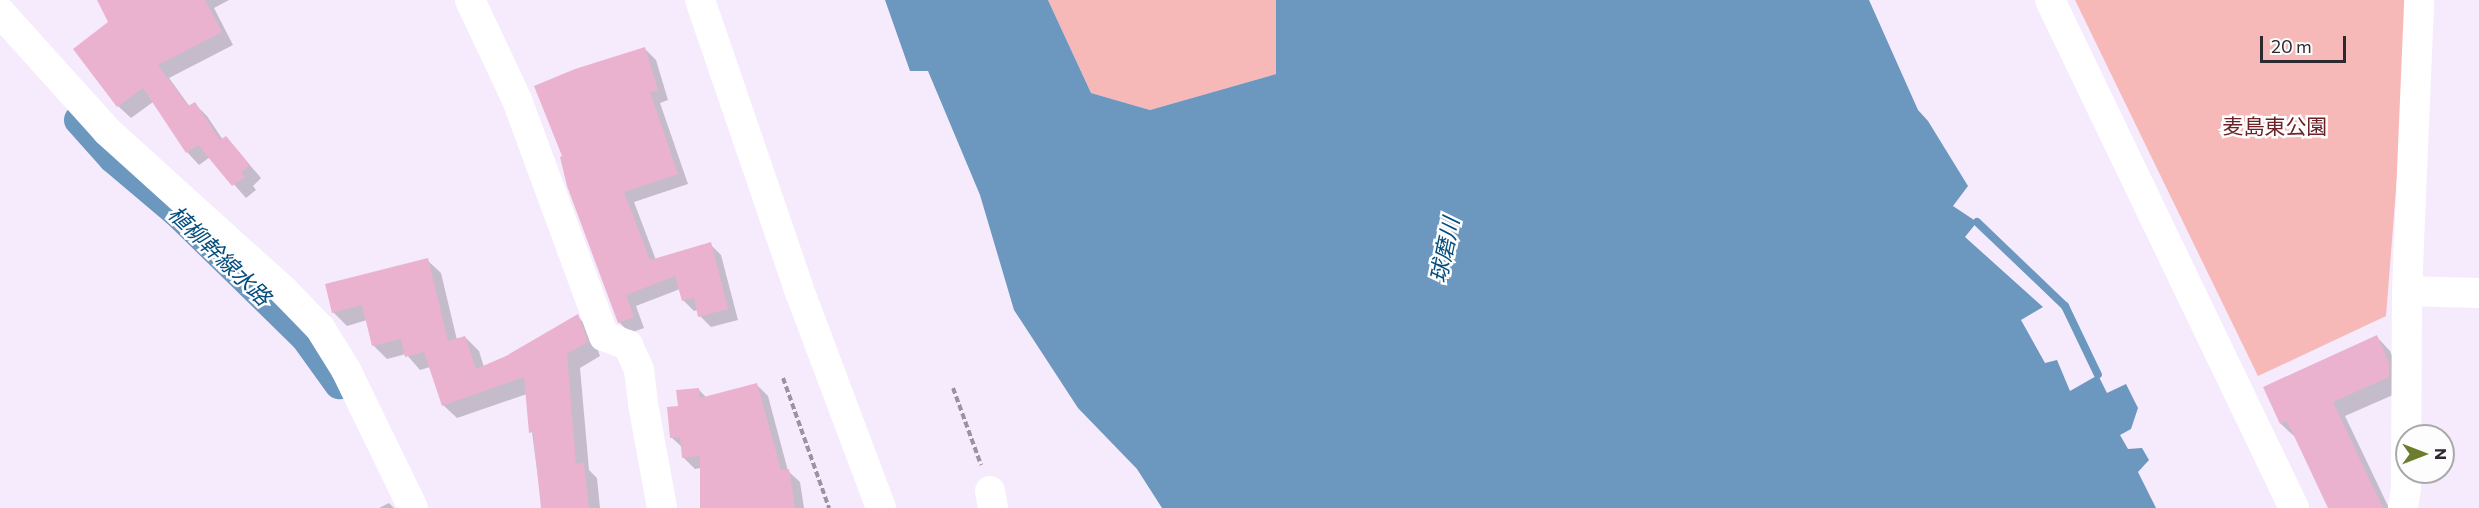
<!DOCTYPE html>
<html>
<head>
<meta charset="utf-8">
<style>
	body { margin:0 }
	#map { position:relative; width:2479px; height:508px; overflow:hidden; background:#f6ebfd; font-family:Commissioner,"Noto Sans JP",sans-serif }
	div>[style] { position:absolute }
	.green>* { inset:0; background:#f6b9b7 }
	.water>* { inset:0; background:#6c97be }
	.shadow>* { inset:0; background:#0003 }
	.stream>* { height:8px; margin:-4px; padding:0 4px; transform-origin:4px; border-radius:4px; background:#6c97be }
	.canal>* { height:30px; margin:-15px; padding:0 15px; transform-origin:15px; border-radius:15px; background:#6c97be }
	.building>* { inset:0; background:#ebb2cf }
	.path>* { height:4px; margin-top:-2px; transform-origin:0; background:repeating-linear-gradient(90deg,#9b92a0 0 6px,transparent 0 9px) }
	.minor>* { height:30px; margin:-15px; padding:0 15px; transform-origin:15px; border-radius:15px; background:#fff }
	span { translate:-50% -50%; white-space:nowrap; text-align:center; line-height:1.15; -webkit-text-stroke:5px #fdfdfd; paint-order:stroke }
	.park-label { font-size:21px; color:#6c2226 }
	.water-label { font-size:22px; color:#034d7f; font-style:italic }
	.north { position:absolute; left:2395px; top:424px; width:60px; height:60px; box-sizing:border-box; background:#fdfdfd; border:2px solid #aaa8ab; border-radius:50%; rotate:90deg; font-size:16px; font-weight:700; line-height:24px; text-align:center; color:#2e2831 }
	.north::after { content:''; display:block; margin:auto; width:21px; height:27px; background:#6c7e2e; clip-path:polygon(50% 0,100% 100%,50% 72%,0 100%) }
	.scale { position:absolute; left:2260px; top:36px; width:86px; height:27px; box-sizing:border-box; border:3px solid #2e2831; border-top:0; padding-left:8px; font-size:18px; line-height:21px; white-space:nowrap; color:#2e2831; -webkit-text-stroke:4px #fdfdfd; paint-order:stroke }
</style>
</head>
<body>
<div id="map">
	<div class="green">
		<i style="clip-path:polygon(1048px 0,1276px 0,1276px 74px,1150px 110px,1091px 93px)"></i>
		<i style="clip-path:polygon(2075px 0,2411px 0,2386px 316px,2258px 376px)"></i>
	</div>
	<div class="water">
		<i style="clip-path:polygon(885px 0,1048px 0,1091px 93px,1150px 110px,1276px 74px,1276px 0,1869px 0,1918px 110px,1928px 121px,1968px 186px,1953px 206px,1977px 222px,1965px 237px,2043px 307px,2021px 320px,2045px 363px,2057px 360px,2070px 391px,2098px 375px,2107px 393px,2126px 384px,2138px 408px,2131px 429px,2120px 435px,2128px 449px,2142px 448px,2149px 460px,2138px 472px,2156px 508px,1162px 508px,1137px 469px,1078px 408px,1014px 310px,980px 195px,928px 71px,910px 71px)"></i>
	</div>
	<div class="shadow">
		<i style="clip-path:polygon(99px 0,229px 0,214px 8px,233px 45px,169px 78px,190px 107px,195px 104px,207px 116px,223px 140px,238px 151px,261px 178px,253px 186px,256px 190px,246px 198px,210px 157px,199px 165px,187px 152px,153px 102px,131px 118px,118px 106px,110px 23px)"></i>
		<i style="clip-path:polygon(645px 49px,656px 60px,668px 100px,660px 103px,688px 184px,634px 202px,656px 260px,710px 244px,721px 255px,738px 320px,711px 327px,700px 316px,698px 310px,694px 311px,683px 300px,680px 289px,636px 306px,644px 328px,630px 333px,619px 322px,569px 186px)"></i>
		<i style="clip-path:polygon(427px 260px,441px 273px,457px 340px,465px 337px,479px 351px,484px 367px,507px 357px,577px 316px,591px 330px,600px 356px,580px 368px,589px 470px,597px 478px,600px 508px,542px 508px,527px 394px,457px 418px,443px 405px,430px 367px,420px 370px,406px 354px,387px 359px,374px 346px,367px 320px,347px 326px,333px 312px)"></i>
		<i style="clip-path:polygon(2377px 337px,2390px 351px,2402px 378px,2402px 391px,2345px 416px,2389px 508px,2330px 508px,2295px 437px,2281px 424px,2265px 388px)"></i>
		<i style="clip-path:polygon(757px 385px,768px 396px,788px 471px,800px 482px,804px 508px,702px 508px,701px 468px,695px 469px,683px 457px,683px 448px,671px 437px,679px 408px,699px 390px,707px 398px)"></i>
		<i style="clip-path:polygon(389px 503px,394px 508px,379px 508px)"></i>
	</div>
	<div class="stream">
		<i style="left:1977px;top:222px;width:122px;rotate:43.7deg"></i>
		<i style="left:2065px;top:306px;width:76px;rotate:64.4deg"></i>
	</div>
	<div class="canal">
		<i style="left:79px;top:120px;width:51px;rotate:48.2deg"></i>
		<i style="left:113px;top:158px;width:84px;rotate:40.2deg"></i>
		<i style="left:177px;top:212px;width:180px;rotate:44.3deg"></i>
		<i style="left:306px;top:338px;width:57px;rotate:54.3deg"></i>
	</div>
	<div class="building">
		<i style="clip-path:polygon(97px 0,205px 0,222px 32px,158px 65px,188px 106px,195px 102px,220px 140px,226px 136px,250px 165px,241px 172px,245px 177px,232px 186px,198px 145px,186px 153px,143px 88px,117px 107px,73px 49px,108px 22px)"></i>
		<i style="clip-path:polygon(645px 47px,658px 90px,650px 92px,678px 174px,624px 192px,650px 260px,711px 242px,728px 309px,698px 317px,694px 298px,682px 301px,675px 276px,626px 295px,634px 317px,618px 323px,567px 186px,560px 157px,562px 156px,534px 86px,575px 69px)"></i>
		<i style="clip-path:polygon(428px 258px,448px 341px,465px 336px,476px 369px,506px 356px,578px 314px,588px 342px,567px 354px,576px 464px,584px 463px,589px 508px,541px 508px,533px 432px,529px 433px,524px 377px,442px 406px,424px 352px,405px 357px,401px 339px,372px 346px,362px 305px,332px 313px,325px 284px)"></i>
		<i style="clip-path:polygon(2377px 335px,2389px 363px,2389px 377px,2333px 402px,2383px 508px,2328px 508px,2287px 421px,2280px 424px,2263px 387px)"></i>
		<i style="clip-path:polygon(757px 383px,781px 470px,789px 469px,795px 508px,700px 508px,700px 456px,682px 458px,680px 437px,670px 438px,667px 407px,678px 406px,676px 390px,699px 388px,700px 398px)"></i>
	</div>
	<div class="path">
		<i style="left:783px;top:378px;width:138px;rotate:70.5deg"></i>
		<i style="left:953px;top:388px;width:82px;rotate:70deg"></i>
	</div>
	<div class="minor">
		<i style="left:470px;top:0;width:110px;rotate:64.8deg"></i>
		<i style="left:517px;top:100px;width:252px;rotate:69.8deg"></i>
		<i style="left:604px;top:336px;width:26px;rotate:21deg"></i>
		<i style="left:628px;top:345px;width:27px;rotate:66deg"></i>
		<i style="left:639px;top:370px;width:34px;rotate:83deg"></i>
		<i style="left:643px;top:404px;width:106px;rotate:79.6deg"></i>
		<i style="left:700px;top:0;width:303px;rotate:71.1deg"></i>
		<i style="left:798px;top:287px;width:236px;rotate:69.4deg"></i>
		<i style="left:2050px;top:0;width:564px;rotate:64.34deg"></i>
		<i style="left:0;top:12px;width:160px;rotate:48deg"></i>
		<i style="left:107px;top:131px;width:239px;rotate:42.1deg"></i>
		<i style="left:284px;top:291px;width:52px;rotate:45.8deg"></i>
		<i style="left:320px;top:328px;width:49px;rotate:58.2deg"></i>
		<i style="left:346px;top:370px;width:153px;rotate:64.1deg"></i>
		<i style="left:2407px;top:291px;width:72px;rotate:1.6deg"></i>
		<i style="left:990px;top:491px;width:17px;rotate:80deg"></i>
		<i style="left:2403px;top:508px;width:20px;rotate:-81deg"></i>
		<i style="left:2406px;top:488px;width:197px;rotate:-89.7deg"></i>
		<i style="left:2407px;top:291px;width:291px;rotate:-87.6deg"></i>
	</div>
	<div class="park-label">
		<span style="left:2275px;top:126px">麦島東公園</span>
	</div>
	<div class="water-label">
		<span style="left:1444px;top:250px;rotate:-78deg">球磨川</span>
		<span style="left:220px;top:255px;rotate:44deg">植柳幹線水路</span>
	</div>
	<div class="north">N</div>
	<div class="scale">20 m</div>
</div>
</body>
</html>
